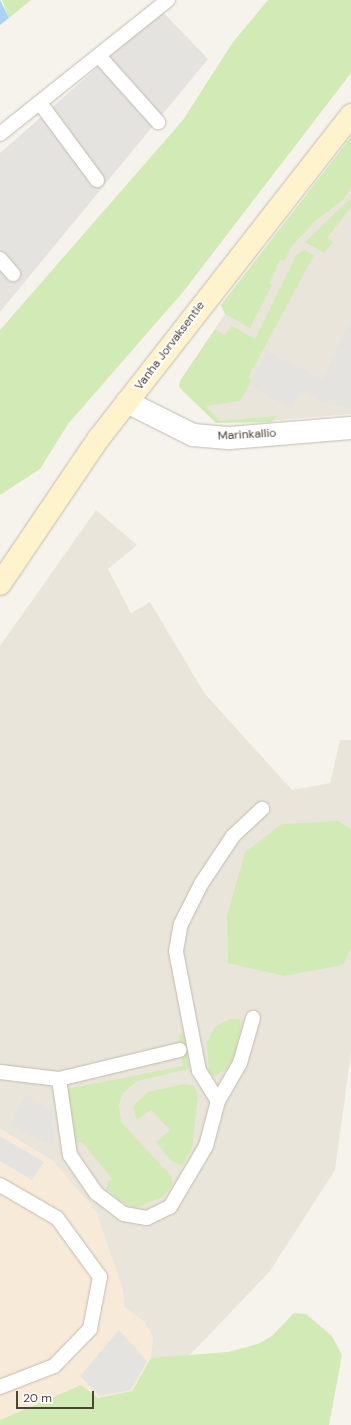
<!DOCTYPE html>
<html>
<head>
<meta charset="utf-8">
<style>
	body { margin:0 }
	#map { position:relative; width:351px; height:1425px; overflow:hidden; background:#f6f3ec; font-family:"DM Sans",sans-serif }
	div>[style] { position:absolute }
	.residential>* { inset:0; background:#eae5da }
	.commercial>* { inset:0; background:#f7ead8 }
	.green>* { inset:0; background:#d2eab5 }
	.parking>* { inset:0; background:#e5e3e0 }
	.water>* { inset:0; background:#a9d4f2 }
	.roads { filter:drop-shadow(0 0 1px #c2bbae) drop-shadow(0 0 1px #c2bbae) }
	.lane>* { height:14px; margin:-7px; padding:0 7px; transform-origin:7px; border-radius:7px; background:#fff }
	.street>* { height:22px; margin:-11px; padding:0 11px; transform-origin:11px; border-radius:11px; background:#fff }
	.secondary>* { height:22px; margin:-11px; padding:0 11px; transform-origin:11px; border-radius:11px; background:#fff3cd }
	span { translate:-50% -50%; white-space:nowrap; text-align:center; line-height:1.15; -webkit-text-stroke:4px #fff; paint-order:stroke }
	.street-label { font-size:12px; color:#4b4439 }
	.scale { position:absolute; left:16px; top:1391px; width:78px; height:18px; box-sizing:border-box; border:2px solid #4b4439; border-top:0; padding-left:5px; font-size:12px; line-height:14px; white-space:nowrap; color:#4b4439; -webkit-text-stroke:3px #fff; paint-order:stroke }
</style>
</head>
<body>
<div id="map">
	<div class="residential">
		<i style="clip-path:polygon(351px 151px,351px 414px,269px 421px,220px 421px,180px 381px,225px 314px)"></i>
		<i style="clip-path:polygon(96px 510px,137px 545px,108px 569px,131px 613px,150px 602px,205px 694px,292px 790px,330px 783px,340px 740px,351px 740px,351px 1053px,335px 1170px,270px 1271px,189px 1356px,151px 1358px,153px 1337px,144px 1322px,124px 1307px,123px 1290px,53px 1161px,0 1129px,0 646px)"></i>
	</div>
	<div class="commercial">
		<i style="clip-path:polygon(0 1129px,53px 1161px,96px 1211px,123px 1290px,124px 1307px,144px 1322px,153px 1337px,151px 1358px,132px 1391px,98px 1398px,81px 1385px,0 1420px)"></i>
	</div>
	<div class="green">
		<i style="clip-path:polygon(2px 0,31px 0,9px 18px)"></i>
		<i style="clip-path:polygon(268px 0,351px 0,351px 73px,183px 292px,68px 424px,40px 469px,0 495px,0 330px,183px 120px,233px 42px)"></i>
		<i style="clip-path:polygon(351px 137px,351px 187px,343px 200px,316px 220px,292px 246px,284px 261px,280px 260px,269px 284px,272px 285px,250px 328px,225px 314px,221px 305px)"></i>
		<i style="clip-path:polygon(351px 198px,351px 207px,327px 238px,333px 242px,324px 253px,305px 242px)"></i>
		<i style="clip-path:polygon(305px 250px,314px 255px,248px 378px,252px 380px,240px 401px,206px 406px,220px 421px,277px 416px,271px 422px,216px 423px,186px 394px,179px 387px,180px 381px,215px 329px,224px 335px,232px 326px,255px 339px,297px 254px)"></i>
		<i style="clip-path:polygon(338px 821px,351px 829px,351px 949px,343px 965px,284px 976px,228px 963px,227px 916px,245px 852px,282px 824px)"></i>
		<i style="clip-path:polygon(230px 1019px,240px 1019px,241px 1025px,236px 1052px,227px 1069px,215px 1076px,209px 1073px,207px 1042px,215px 1027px)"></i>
		<i style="clip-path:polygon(184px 1033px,189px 1069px,137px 1081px,123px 1093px,119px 1104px,121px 1122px,172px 1177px,172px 1185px,163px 1197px,135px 1208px,119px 1200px,106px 1188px,108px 1181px,113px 1180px,82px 1142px,73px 1143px,67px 1089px,183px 1066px,178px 1035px)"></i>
		<i style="clip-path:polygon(184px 1084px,194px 1085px,198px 1095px,192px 1148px,182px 1166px,171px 1161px,156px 1142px,170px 1130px,151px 1110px,137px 1120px,133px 1106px,148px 1092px)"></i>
		<i style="clip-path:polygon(294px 1313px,306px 1314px,332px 1336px,342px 1355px,329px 1425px,0 1425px,0 1420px,81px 1385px,98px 1398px,132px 1391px,151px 1358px,228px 1352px,258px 1344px,272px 1336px)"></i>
	</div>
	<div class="parking">
		<i style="clip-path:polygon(162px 11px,208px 59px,0 312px,0 153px)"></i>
		<i style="clip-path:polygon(351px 319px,351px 408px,320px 401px,301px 391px,291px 409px,249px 385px,267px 351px,322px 379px)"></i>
		<i style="clip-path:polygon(25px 1094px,53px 1111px,53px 1146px,10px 1125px)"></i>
		<i style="clip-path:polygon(0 1136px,44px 1162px,32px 1180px,0 1161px)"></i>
		<i style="clip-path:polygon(119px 1330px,147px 1361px,131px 1390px,99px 1396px,80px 1376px)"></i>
	</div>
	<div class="water">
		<i style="clip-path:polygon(0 0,9px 18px,0 25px)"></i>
	</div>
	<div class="roads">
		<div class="lane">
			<i style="left:99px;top:56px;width:89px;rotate:48.2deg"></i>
			<i style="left:40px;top:103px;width:96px;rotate:53.5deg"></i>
			<i style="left:0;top:134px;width:215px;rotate:-38.6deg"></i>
			<i style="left:0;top:259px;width:20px;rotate:49deg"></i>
			<i style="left:0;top:1072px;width:59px;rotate:6.8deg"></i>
			<i style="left:59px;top:1079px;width:124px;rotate:-13.5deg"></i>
			<i style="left:59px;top:1079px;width:77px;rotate:81.8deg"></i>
			<i style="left:70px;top:1155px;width:46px;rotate:55.6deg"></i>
			<i style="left:96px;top:1193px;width:35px;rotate:37deg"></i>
			<i style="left:124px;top:1214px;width:23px;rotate:10deg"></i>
			<i style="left:147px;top:1218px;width:25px;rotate:-26deg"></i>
			<i style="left:170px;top:1207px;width:71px;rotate:-59.5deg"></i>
			<i style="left:206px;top:1146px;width:47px;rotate:-75.1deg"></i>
			<i style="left:218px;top:1101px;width:44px;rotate:-59.9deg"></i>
			<i style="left:240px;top:1063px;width:47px;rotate:-73.9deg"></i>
			<i style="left:218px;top:1101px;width:36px;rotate:-122deg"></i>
			<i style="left:199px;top:1071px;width:122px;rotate:-100.9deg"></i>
			<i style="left:176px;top:951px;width:27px;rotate:-80deg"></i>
			<i style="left:181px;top:924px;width:45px;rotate:-63.4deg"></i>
			<i style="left:201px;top:884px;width:58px;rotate:-56.3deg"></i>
			<i style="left:233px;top:836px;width:40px;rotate:-43deg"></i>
			<i style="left:0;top:1185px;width:66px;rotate:30.1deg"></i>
			<i style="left:57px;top:1218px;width:73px;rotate:53.9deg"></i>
			<i style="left:100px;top:1277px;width:53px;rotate:100.9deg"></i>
			<i style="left:90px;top:1329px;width:52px;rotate:134.2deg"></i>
			<i style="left:54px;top:1366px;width:58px;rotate:158.7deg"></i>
		</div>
		<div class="street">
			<i style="left:127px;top:402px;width:74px;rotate:26.6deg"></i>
			<i style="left:193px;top:435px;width:37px;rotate:5deg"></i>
			<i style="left:230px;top:438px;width:121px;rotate:-4.7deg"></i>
		</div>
		<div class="secondary">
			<i style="left:0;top:584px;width:176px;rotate:-55.9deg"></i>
			<i style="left:99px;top:438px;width:410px;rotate:-52deg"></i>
		</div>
	</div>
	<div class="street-label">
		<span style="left:170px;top:346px;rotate:-53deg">Vanha Jorvaksentie</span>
		<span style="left:247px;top:435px;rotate:-3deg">Marinkallio</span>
	</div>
	<div class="scale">20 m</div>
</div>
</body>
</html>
